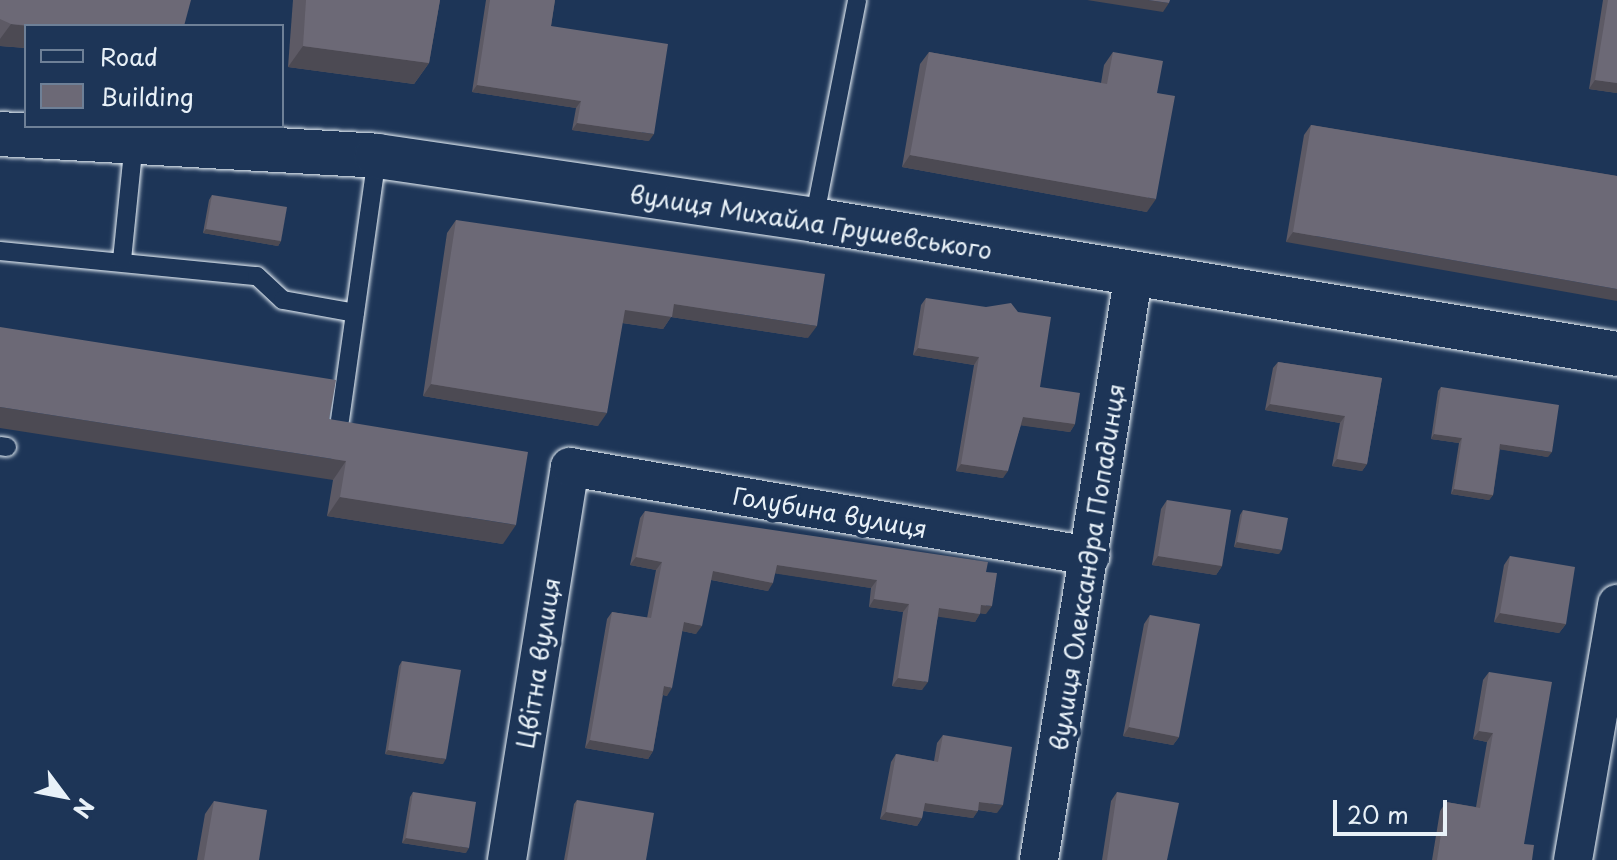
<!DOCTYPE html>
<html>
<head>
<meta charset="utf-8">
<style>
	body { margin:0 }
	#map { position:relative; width:1617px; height:860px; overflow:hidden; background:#1d3557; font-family:"Playpen Sans",sans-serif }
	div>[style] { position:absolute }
	.roads { filter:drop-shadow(0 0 2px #e8f1f8) drop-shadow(0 0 2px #e8f1f8) }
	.lane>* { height:18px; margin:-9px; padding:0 9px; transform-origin:9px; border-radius:9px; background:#1d3557 }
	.street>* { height:38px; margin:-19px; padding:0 19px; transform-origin:19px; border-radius:19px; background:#1d3557 }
	.secondary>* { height:44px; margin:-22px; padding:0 22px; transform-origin:22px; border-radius:22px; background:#1d3557 }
	.wall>* { inset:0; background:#5d5a65 }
	.shaded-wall>* { inset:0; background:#4c4a53 }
	.building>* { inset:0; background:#6c6976 }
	span { translate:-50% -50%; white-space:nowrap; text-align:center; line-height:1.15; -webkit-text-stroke:8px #1d3557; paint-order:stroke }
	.street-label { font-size:24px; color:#e8f1f8 }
	.legend { position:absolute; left:24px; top:24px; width:260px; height:104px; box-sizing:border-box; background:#1d3557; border:2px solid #6e8097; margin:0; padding:10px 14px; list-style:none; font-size:24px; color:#e8f1f8 }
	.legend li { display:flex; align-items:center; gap:16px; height:40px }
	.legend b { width:40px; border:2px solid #6e8097 }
	.north { position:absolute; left:24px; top:756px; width:80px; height:80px; -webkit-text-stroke:6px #1d3557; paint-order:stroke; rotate:122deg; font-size:22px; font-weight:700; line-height:32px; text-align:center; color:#e8f1f8 }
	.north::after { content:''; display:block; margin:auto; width:28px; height:36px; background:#e8f1f8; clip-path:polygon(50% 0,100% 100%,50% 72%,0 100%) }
	.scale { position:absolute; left:1333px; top:800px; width:114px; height:36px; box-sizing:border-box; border:4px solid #e8f1f8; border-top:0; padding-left:10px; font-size:24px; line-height:28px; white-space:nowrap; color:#e8f1f8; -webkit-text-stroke:6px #1d3557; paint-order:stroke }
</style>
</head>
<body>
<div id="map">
	<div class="roads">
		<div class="lane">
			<i style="left:814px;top:220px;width:224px;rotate:-78.9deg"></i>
			<i style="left:0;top:251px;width:258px;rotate:5.6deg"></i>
			<i style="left:257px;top:276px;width:35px;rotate:43deg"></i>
			<i style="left:283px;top:300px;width:73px;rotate:10.2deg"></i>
			<i style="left:122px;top:260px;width:120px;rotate:-84.2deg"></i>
			<i style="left:340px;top:420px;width:267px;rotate:-82deg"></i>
			<i style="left:0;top:446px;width:7px;rotate:8deg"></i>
		</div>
		<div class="street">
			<i style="left:507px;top:860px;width:398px;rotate:-80.9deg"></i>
			<i style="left:570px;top:467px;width:528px;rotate:9.71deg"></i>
			<i style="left:1039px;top:860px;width:595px;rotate:-80.81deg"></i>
			<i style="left:1573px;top:860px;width:260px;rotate:-80.2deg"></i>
		</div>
		<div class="secondary">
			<i style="left:0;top:134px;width:378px;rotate:3.3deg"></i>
			<i style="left:377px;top:156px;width:442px;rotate:8.3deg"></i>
			<i style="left:814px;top:220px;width:814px;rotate:9.47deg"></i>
		</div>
	</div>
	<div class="wall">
		<i style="clip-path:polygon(0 0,26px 26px,26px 48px,0 46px)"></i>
		<i style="clip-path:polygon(293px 0,440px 0,429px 63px,414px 84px,288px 67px)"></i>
		<i style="clip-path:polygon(486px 0,555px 0,551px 26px,649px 141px,572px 130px,576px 108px,472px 92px)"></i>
		<i style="clip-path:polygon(1603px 0,1617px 0,1617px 93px,1589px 89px)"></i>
		<i style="clip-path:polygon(929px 52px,1101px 83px,1104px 65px,1113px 52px,1157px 93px,1147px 212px,902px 167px,920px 64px)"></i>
		<i style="clip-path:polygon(1311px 125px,1617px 176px,1286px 242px,1304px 135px)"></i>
		<i style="clip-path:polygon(212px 195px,281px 241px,278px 246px,203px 233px,209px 200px)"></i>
		<i style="clip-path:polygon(456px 220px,808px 338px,671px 317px,663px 329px,622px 323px,598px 426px,423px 396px,447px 233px)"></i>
		<i style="clip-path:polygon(926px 298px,1040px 387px,1075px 424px,1070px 432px,1021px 425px,1003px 478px,956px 471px,974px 365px,913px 355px,921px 305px)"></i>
		<i style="clip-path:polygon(1278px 362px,1382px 378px,1367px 464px,1362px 471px,1332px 466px,1340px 423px,1265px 410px,1273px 368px)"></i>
		<i style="clip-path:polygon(1441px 387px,1548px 457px,1500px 449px,1493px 495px,1489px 500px,1451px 494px,1459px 443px,1431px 439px,1438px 391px)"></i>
		<i style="clip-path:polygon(329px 419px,503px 544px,327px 516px,333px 480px)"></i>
		<i style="clip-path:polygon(1167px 500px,1222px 566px,1216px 575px,1152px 565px,1161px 509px)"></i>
		<i style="clip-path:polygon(1243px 510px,1279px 554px,1234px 547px,1240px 515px)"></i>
		<i style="clip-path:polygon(645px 511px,986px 572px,986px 614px,980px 613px,975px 622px,938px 616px,922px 690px,892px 686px,903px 612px,869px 607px,871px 588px,775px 573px,768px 591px,711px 580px,696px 634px,682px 631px,667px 696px,663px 695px,653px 751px,648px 759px,585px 748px,607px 619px,612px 612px,647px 618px,656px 570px,630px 565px,640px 518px)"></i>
		<i style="clip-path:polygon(1510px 556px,1566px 624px,1559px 633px,1494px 622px,1504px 565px)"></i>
		<i style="clip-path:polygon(1150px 615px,1179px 737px,1173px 745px,1123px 736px,1144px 624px)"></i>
		<i style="clip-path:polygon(402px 661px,443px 764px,385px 754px,399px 666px)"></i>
		<i style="clip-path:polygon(1489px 672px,1524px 844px,1532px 860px,1432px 860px,1440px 811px,1446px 802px,1476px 807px,1487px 742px,1473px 739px,1483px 680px)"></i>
		<i style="clip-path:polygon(943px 735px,997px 813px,978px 810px,973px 818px,923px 811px,922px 818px,917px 826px,880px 819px,891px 762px,896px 754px,934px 761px,937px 743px)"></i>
		<i style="clip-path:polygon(413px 792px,466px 853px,402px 843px,410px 797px)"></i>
		<i style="clip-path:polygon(1117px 792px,1167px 860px,1102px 860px,1111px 801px)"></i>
		<i style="clip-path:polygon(577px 800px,646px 860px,564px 860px,574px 804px)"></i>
		<i style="clip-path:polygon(214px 801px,259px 860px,197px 860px,205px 814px)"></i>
	</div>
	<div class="shaded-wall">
		<i style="clip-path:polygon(1087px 0,1148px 0,1169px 3px,1163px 12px)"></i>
		<i style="clip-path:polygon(11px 24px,26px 26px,26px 48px,0 46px,0 39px)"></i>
		<i style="clip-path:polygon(303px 46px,429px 63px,414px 84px,288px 67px)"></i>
		<i style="clip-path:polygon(1595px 80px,1617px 83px,1617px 93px,1589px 89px)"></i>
		<i style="clip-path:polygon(477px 85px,581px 101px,576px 108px,472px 92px)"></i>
		<i style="clip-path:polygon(577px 123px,654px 134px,649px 141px,572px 130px)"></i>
		<i style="clip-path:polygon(910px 155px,1156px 199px,1147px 212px,902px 167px)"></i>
		<i style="clip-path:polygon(206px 229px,281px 241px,278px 246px,203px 233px)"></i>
		<i style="clip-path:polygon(1293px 232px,1617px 289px,1617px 301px,1286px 242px)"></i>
		<i style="clip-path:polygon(674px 304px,817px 326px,808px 338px,671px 317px,663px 329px,616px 322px,625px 310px)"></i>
		<i style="clip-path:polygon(918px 348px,979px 357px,974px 365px,913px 355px)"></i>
		<i style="clip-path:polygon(431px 384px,607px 413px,598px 426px,423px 396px)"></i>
		<i style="clip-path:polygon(1270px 404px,1345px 416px,1340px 423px,1265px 410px)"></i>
		<i style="clip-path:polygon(0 407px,346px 461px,333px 480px,0 428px)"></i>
		<i style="clip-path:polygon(1023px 417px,1075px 424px,1070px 432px,1018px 425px)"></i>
		<i style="clip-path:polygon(1434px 434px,1462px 438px,1459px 443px,1431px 439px)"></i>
		<i style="clip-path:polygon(1500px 444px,1552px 452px,1548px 457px,1497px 449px)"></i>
		<i style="clip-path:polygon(1337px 459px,1367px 464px,1362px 471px,1332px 466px)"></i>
		<i style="clip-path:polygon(961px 464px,1008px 471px,1003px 478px,956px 471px)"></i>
		<i style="clip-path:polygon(1454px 489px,1493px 495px,1489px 500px,1451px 494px)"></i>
		<i style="clip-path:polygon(340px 497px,516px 525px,503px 544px,327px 516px)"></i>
		<i style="clip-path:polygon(1237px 542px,1282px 550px,1279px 554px,1234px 547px)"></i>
		<i style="clip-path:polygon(1158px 556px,1222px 566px,1216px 575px,1152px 565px)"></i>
		<i style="clip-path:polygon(636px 557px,662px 562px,656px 570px,630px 565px)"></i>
		<i style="clip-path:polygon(777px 565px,877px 580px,871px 588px,772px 573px)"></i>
		<i style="clip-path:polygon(713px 571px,773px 583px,768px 591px,707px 579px)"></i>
		<i style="clip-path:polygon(874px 599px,909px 604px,903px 612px,869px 607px)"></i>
		<i style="clip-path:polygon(981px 605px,992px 606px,986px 614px,976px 613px)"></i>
		<i style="clip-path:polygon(939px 608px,980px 614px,975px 622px,933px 616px)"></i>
		<i style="clip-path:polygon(1500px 613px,1566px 624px,1559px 633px,1494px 622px)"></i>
		<i style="clip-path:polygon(684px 622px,702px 626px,696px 634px,678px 630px)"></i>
		<i style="clip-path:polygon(898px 678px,928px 682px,922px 690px,892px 686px)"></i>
		<i style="clip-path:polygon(664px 686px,672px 688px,667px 696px,659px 694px)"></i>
		<i style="clip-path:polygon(1129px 727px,1179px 737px,1173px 745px,1123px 736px)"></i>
		<i style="clip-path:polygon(1479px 731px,1493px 733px,1487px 742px,1473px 739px)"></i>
		<i style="clip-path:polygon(590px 740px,653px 751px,648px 759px,585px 748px)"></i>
		<i style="clip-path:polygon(388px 750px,446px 759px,443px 764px,385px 754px)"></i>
		<i style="clip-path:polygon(979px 802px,1003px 805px,997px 813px,974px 809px)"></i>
		<i style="clip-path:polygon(925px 803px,978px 811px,973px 818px,919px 810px)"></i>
		<i style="clip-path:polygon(886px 812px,922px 818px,917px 826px,880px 819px)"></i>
		<i style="clip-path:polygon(406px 838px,469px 848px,466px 853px,402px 843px)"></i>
	</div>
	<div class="building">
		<i style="clip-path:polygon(0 0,191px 0,184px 26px,33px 26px,11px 24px,0 19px)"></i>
		<i style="clip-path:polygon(306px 0,440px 0,429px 63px,303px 46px)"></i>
		<i style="clip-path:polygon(490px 0,555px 0,551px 26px,668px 44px,654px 134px,577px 123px,581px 101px,477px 85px)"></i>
		<i style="clip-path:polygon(1148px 0,1170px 0,1169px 3px)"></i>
		<i style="clip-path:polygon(1608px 0,1617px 0,1617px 83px,1595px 80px)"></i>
		<i style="clip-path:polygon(929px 52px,1107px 84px,1113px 52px,1163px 61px,1157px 93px,1175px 96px,1156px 199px,910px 155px)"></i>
		<i style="clip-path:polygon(1311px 125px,1617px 176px,1617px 289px,1293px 232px)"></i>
		<i style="clip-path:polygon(212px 195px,287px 207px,281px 241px,206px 229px)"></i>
		<i style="clip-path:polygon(456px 220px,825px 274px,817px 326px,674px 304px,672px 317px,625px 310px,607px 413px,431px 384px)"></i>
		<i style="clip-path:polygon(926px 298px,986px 307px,1011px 303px,1018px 312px,1051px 317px,1040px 387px,1080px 393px,1075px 424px,1023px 417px,1008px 471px,961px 464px,979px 357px,918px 348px)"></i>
		<i style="clip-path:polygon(0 327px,336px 380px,329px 419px,528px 452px,516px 525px,340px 497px,346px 461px,0 407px)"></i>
		<i style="clip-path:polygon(1278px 362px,1382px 378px,1367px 464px,1337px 459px,1345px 416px,1270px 404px)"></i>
		<i style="clip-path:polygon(1441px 387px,1559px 405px,1552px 452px,1500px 444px,1493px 495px,1454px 489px,1462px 438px,1434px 434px)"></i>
		<i style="clip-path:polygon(1167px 500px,1231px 510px,1222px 566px,1158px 556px)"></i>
		<i style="clip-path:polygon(1243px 510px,1288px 518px,1282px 550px,1237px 542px)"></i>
		<i style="clip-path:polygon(645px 511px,988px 562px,986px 572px,997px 573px,992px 606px,981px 605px,980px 614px,939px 608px,928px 682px,898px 678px,909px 604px,874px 599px,877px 580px,777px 565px,773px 583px,713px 571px,702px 626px,684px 622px,672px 688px,664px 686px,653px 751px,590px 740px,612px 612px,651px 618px,662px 562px,636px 557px)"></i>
		<i style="clip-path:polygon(1510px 556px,1575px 567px,1566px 624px,1500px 613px)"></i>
		<i style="clip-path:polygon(1150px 615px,1200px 624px,1179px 737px,1129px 727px)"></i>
		<i style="clip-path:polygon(402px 661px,461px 670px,446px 759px,388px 750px)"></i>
		<i style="clip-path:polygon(1489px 672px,1552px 682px,1524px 844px,1534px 845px,1532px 860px,1437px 860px,1446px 802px,1480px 808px,1493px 733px,1479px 731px)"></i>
		<i style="clip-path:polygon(943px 735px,1012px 747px,1003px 805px,979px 802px,978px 811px,925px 803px,922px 818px,886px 812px,896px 754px,938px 762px)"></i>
		<i style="clip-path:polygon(413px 792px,476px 802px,469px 848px,406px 838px)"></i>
		<i style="clip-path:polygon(1117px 792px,1179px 803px,1167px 860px,1107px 860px)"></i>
		<i style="clip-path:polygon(577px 800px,654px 813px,646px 860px,567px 860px)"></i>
		<i style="clip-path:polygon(214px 801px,267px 810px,259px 860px,204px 860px)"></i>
	</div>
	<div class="street-label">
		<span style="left:811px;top:222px;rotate:9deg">вулиця Михайла Грушевського</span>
		<span style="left:830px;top:512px;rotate:10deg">Голубина вулиця</span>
		<span style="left:1087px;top:567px;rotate:-81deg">вулиця Олександра Попадинця</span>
		<span style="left:538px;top:663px;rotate:-81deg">Цвітна вулиця</span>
	</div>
	<ul class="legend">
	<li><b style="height:10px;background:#1d3557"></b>Road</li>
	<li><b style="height:22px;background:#6c6976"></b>Building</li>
	</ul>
	<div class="north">N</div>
	<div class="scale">20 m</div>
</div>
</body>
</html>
